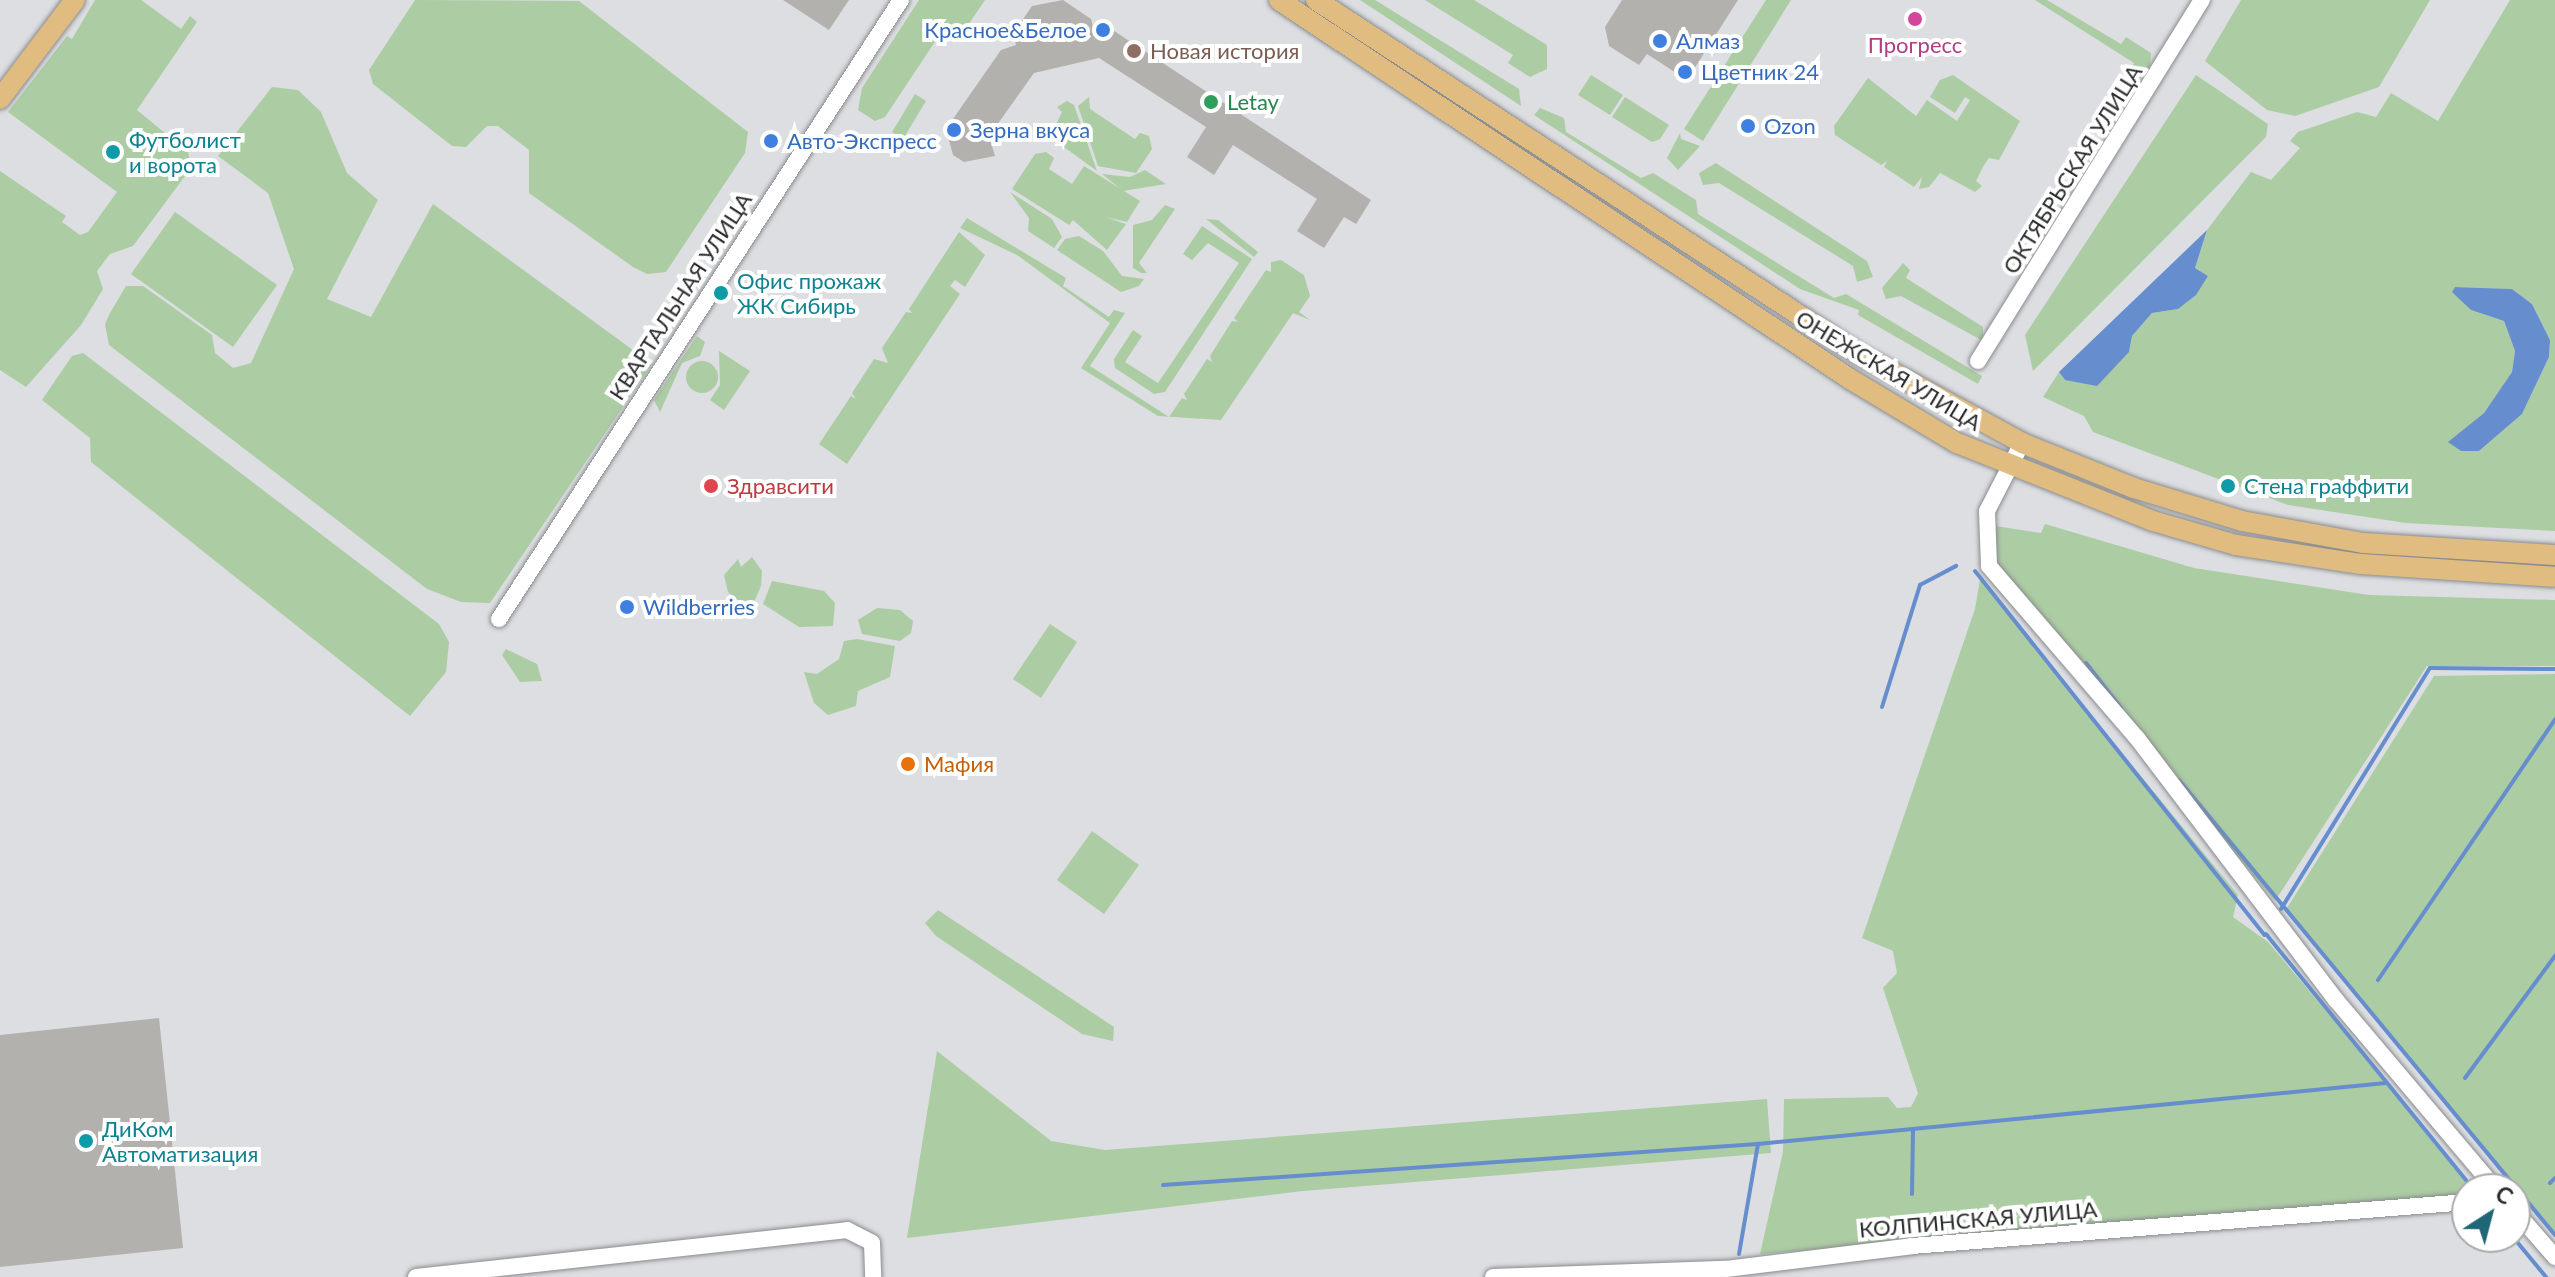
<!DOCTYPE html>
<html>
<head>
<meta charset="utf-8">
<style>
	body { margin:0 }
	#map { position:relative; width:2555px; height:1277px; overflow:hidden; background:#dcdee1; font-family:Lato,sans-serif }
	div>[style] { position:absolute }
	.green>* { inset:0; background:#accca4 }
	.round { border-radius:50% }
	.water>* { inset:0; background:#668ece }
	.stream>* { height:4px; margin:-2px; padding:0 2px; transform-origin:2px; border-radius:2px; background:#668ece }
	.building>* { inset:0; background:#b3b1ae }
	.roads { filter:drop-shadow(0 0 2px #898b8e) drop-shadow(0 0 2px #898b8e) }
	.minor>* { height:16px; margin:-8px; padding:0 8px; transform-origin:8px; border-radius:8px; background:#fff }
	.major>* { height:20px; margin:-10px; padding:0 10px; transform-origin:10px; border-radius:10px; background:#e0bc80 }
	.dots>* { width:22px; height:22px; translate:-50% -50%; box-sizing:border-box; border:4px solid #fff; border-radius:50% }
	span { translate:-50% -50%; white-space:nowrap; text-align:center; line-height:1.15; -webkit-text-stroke:8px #fff; paint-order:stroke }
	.shop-label { font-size:22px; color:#366cbe }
	.right { translate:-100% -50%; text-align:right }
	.left { translate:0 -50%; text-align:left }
	.hotel-label { font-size:22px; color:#b23c85 }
	.education-label { font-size:22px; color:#785e54 }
	.leisure-label { font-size:22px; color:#27864d }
	.culture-label { font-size:22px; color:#0d838f }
	.street-label { font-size:22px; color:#2a2b2c }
	.health-label { font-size:22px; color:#be3a42 }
	.food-label { font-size:22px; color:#c56008 }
	.north { position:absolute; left:2451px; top:1173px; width:80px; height:80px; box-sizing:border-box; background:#fff; border:2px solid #aaaaab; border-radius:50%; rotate:36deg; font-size:22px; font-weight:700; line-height:32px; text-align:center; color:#2a2b2c }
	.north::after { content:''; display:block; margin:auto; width:28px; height:36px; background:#216676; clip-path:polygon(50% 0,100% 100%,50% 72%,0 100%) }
</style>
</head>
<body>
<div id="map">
	<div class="green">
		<i style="clip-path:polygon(95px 0,141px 0,181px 29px,190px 16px,197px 22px,137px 110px,188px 152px,191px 168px,133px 246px,110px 254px,97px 271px,103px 289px,81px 325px,26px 387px,0 370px,0 171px,66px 216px,62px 222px,80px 235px,88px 232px,117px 192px,8px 112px,67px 36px,72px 39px)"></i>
		<i style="clip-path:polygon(415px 0,579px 1px,748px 132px,745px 153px,666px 272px,647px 274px,633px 267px,529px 193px,529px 150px,498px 126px,487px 126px,466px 147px,452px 146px,373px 84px,369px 70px)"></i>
		<i style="clip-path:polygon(919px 0,985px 0,962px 34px,946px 25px,885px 117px,875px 121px,858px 110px,862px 88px)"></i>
		<i style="clip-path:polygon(1360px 0,1375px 0,1519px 89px,1521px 106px)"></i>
		<i style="clip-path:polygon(1425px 0,1474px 0,1547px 45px,1547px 69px,1530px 77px,1508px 63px,1513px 55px)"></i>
		<i style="clip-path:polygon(1766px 0,1791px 0,1703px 141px,1684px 129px)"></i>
		<i style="clip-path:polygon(2035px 0,2047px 0,2121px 44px,2126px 37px,2151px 53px,2150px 68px,2138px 79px,2129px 72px,2134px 63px)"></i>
		<i style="clip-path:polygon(2241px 0,2430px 0,2379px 87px,2295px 116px,2267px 110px,2205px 61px)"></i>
		<i style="clip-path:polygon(evenodd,2510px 0,2555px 0,2555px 531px,2406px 523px,2288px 505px,2093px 432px,2084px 416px,2043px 397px,2059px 372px,2065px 380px,2129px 352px,2132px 336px,2152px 313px,2178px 309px,2208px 276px,2195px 268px,2207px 230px,2251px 172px,2271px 180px,2300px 148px,2290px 141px,2298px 132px,2357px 112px,2376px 117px,2391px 93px,2438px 121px,2510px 0,2455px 287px,2512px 289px,2532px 304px,2550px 340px,2549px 357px,2522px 414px,2479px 451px,2461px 451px,2449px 442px,2484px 413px,2512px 372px,2515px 351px,2504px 321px,2471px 310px,2455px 287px)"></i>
		<i style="clip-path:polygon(1591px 75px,1623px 95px,1610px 115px,1578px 95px)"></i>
		<i style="clip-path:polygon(1953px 75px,2020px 121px,1999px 160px,1989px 158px,1984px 165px,1976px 181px,1982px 186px,1975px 192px,1940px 173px,1929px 187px,1919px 189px,1922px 177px,1914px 187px,1884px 167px,1887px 161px,1881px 165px,1835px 135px,1834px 126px,1868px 78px,1916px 116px,1927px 100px,1957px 121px,1970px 100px,1965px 97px,1955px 113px,1930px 97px,1940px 80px)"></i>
		<i style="clip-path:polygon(2196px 75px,2268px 124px,2266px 137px,2033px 371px,2025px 335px)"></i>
		<i style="clip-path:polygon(272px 87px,298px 90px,321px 112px,347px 173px,378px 200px,327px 299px,371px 317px,433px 204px,652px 364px,490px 603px,461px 602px,427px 589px,109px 345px,105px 324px,110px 313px,126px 286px,143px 286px,212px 335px,215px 353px,233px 368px,251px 363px,294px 269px,268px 193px,218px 156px)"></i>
		<i style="clip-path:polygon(915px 94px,926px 101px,903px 139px,892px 132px)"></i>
		<i style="clip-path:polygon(1089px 97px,1090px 109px,1135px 139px,1140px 133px,1149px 136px,1152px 149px,1136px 173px,1098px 166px,1078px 106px)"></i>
		<i style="clip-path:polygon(1625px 97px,1669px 125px,1660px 139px,1652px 142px,1612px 117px)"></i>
		<i style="clip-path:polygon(1067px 101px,1074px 105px,1097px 171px,1050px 137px,1062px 112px,1057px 107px)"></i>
		<i style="clip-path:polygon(1540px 108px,1564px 118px,1566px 132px,1641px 178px,1653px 173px,1696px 200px,1698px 214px,1834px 298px,1846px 294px,1982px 376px,1978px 384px,1858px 315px,1859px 310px,1800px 289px,1534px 115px)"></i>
		<i style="clip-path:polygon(1680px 133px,1681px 139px,1700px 146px,1678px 170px,1667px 158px)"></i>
		<i style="clip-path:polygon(1046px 152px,1054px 158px,1049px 169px,1072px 184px,1084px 166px,1140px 201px,1127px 222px,1105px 217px,1126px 224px,1107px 250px,1073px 220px,1069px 225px,1012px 189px,1035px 154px)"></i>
		<i style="clip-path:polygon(1716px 163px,1867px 261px,1873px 277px,1857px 282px,1853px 266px,1719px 183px,1703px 185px,1699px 173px)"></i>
		<i style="clip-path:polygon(1145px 170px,1166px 184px,1123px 191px,1102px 174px,1130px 177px)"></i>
		<i style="clip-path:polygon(1010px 192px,1052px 219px,1062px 237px,1054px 248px,1028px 231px,1029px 218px)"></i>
		<i style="clip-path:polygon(1165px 205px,1175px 209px,1139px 263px,1147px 273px,1141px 273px,1133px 268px,1133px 225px,1152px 220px)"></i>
		<i style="clip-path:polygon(175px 212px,277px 285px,233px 347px,131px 274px)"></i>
		<i style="clip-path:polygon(967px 218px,1066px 278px,1063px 286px,1109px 317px,1114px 310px,1125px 313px,1090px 366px,1169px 417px,1182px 398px,1187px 400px,1184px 394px,1207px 359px,1212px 362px,1210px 356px,1232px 321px,1238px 322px,1234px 318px,1266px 270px,1271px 272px,1271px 262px,1281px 260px,1304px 275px,1310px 296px,1299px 312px,1310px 320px,1293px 313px,1221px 420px,1158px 416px,1081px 368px,1110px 323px,1017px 255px,960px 228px)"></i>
		<i style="clip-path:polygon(1206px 219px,1218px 220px,1258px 252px,1254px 257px)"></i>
		<i style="clip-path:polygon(1202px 226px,1252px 259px,1165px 392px,1154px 394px,1115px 368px,1114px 359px,1133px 330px,1142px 336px,1125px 362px,1158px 383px,1239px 263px,1208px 243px,1192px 260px,1183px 254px)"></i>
		<i style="clip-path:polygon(959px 232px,985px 255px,965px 287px,955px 280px,950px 286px,960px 294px,847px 464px,819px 444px,851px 396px,856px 399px,852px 393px,874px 359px,888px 363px,882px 348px,906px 312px,912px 313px,909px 309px)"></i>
		<i style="clip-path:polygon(1079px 236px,1103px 251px,1122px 276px,1144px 279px,1139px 286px,1121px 292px,1057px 250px,1065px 239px)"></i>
		<i style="clip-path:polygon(1903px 263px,1910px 270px,1906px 278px,1983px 327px,1983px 341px,1901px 296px,1886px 299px,1882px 288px)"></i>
		<i style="clip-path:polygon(697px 336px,705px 342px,700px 356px,682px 363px,660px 412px,654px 400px)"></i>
		<i style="clip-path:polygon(719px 351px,750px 371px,724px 410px,710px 400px,720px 385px)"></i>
		<i style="clip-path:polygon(83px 353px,439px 624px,449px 642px,446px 672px,410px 716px,91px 462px,90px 438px,42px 400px,72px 356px)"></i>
		<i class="round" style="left:686px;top:361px;width:32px;height:32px"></i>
		<i style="clip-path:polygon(2045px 524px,2194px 568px,2369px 595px,2555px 600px,2555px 666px,2427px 666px,2275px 901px,1989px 560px,1989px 525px,2041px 533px)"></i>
		<i style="clip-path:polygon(752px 557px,762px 571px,761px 586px,754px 602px,743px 604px,728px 592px,724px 575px,738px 559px,741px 567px)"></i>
		<i style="clip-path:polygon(1980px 579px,2238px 895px,2233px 917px,2268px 942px,2336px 1023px,2471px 1189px,2467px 1197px,1760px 1254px,1783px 1152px,1784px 1099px,1888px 1097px,1897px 1108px,1911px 1107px,1918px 1093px,1883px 988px,1897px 973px,1893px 951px,1862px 938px,1975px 609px)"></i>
		<i style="clip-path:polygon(772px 581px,824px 591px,835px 603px,833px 626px,799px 627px,763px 604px)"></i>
		<i style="clip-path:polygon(877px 608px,900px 610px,913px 621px,911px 633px,900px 641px,862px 634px,858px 620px)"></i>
		<i style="clip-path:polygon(1050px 624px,1077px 642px,1041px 698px,1013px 679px)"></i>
		<i style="clip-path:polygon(857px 639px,895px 646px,890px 677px,858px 691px,856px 706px,828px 715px,814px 703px,804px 672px,817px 674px,839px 659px,844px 641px)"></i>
		<i style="clip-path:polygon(506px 649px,537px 664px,542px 681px,520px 682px,502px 655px)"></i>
		<i style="clip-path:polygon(2555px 674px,2555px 1234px,2285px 911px,2434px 676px)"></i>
		<i style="clip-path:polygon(1092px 831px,1139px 865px,1104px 914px,1057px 880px)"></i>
		<i style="clip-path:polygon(938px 910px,1114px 1027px,1113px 1041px,1082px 1034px,936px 936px,925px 923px)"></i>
		<i style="clip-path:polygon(937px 1051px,1051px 1141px,1105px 1150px,1767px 1099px,1771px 1153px,1303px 1191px,907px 1238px)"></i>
	</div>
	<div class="water">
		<i style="clip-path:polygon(2207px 230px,2195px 268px,2208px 276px,2196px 295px,2178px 309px,2152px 313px,2132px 336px,2129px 352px,2097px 386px,2065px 380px,2059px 372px)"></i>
		<i style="clip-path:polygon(2455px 287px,2512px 289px,2532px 304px,2550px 340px,2549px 357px,2522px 414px,2479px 451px,2461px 451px,2448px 442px,2484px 413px,2512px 372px,2515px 351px,2504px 321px,2471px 310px,2452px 292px)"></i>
	</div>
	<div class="stream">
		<i style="left:1975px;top:571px;width:465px;rotate:51.5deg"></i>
		<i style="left:2086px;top:663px;width:57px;rotate:52.1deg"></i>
		<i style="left:1882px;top:707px;width:128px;rotate:-72.7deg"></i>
		<i style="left:1920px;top:585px;width:41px;rotate:-27.8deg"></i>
		<i style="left:2179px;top:780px;width:590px;rotate:50.43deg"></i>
		<i style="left:2281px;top:909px;width:283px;rotate:-58.3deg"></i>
		<i style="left:2430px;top:668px;width:125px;rotate:0.5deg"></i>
		<i style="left:2266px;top:934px;width:328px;rotate:50.9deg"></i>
		<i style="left:2378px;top:980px;width:315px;rotate:-55.8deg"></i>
		<i style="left:2465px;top:1078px;width:152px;rotate:-53.6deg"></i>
		<i style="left:2550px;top:1183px;width:7px;rotate:-45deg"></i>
		<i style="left:1163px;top:1185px;width:596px;rotate:-3.94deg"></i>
		<i style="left:1758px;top:1144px;width:631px;rotate:-5.55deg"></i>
		<i style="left:1912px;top:1194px;width:65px;rotate:-89.1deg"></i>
		<i style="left:2513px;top:1237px;width:52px;rotate:50.5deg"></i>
		<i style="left:1739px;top:1254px;width:112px;rotate:-80.2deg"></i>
	</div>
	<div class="building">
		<i style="clip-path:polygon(783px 0,849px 0,829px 30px)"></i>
		<i style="clip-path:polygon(1063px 0,1091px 19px,1093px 27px,1105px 25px,1371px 200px,1356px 224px,1344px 217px,1324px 248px,1297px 231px,1317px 199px,1233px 145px,1214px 175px,1187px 157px,1206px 127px,1099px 58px,1034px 73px,989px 136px,995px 156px,964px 162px,953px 155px,946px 129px,1001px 50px,1016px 45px,1013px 34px,1032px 6px)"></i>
		<i style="clip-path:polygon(1622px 0,1738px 0,1687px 80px,1647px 54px,1639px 65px,1609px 46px,1605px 27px)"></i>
		<i style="clip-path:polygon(159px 1018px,183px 1248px,0 1267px,0 1035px)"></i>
	</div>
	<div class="roads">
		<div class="minor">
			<i style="left:1978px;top:361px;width:425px;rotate:-58.2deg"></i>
			<i style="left:2022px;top:443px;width:76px;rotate:117.2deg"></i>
			<i style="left:1987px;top:511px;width:55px;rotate:87.9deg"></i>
			<i style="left:1989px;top:566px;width:227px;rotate:49.3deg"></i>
			<i style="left:2137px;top:738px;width:329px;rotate:52.8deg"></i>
			<i style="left:2336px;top:1000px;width:248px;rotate:49.8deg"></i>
			<i style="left:499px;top:619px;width:738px;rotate:-57deg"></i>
			<i style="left:2515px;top:1211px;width:61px;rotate:49deg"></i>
			<i style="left:416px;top:1277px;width:434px;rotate:-6.2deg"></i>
			<i style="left:847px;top:1230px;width:28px;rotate:27deg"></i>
			<i style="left:872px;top:1243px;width:34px;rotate:88deg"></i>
			<i style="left:1493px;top:1277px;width:233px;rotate:-2deg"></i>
			<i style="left:1726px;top:1269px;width:187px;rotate:-7deg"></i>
			<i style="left:1912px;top:1246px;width:557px;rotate:-4.53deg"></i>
		</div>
		<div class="major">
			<i style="left:1279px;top:0;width:685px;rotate:33.57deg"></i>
			<i style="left:1850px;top:379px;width:125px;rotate:30.9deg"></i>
			<i style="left:1957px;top:443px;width:211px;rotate:21.7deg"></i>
			<i style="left:2153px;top:521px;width:86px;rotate:16.1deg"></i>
			<i style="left:2236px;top:545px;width:125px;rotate:8.7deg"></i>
			<i style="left:2360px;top:564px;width:195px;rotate:3.8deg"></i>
			<i style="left:1316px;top:0;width:648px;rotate:33.1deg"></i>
			<i style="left:1859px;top:354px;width:186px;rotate:28.6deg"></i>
			<i style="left:2022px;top:443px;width:121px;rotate:21.9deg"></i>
			<i style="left:2134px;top:488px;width:113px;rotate:17deg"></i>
			<i style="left:2242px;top:521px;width:123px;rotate:10.3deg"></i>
			<i style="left:2363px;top:543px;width:192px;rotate:3.6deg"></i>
			<i style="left:0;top:99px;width:124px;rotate:-52.9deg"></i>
		</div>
	</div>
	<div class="dots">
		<i style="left:1915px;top:19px;background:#d1479c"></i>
		<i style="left:1103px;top:30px;background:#3f7fe0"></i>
		<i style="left:1660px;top:41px;background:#3f7fe0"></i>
		<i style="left:1134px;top:51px;background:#8d6e63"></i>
		<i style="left:1685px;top:72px;background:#3f7fe0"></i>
		<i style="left:1211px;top:102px;background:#2e9e5b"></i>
		<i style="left:1748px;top:126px;background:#3f7fe0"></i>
		<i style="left:954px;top:130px;background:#3f7fe0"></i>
		<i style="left:771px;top:141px;background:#3f7fe0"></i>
		<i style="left:113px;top:152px;background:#0f9aa8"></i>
		<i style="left:721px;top:293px;background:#0f9aa8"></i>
		<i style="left:711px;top:486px;background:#e0444e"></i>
		<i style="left:2228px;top:486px;background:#0f9aa8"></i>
		<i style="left:627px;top:607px;background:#3f7fe0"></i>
		<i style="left:908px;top:764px;background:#e8710a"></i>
		<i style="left:86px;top:1141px;background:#0f9aa8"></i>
	</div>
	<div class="shop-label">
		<span class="right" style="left:1087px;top:30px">Красное&amp;Белое</span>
		<span class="left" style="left:1676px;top:41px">Алмаз</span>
		<span class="left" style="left:1701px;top:72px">Цветник 24</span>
		<span class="left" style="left:1764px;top:126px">Ozon</span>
		<span class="left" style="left:970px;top:130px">Зерна вкуса</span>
		<span class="left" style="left:787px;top:141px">Авто-Экспресс</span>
		<span class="left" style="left:643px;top:607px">Wildberries</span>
	</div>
	<div class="hotel-label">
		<span style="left:1915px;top:45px">Прогресс</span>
	</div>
	<div class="education-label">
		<span class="left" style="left:1150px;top:51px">Новая история</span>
	</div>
	<div class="leisure-label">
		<span class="left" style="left:1227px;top:102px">Letay</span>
	</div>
	<div class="culture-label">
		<span class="left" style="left:129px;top:152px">Футболист<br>и ворота</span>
		<span class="left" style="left:737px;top:293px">Офис прожаж<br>ЖК Сибирь</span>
		<span class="left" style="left:2244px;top:486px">Стена граффити</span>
		<span class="left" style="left:102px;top:1141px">ДиКом<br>Автоматизация</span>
	</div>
	<div class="street-label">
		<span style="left:2072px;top:169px;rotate:-58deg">ОКТЯБРЬСКАЯ УЛИЦА</span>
		<span style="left:680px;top:296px;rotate:-57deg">КВАРТАЛЬНАЯ УЛИЦА</span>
		<span style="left:1889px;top:370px;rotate:31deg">ОНЕЖСКАЯ УЛИЦА</span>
		<span style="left:1978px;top:1219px;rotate:-5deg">КОЛПИНСКАЯ УЛИЦА</span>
	</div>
	<div class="health-label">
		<span class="left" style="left:727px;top:486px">Здравсити</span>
	</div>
	<div class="food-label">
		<span class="left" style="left:924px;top:764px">Мафия</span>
	</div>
	<div class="north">С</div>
</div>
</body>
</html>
